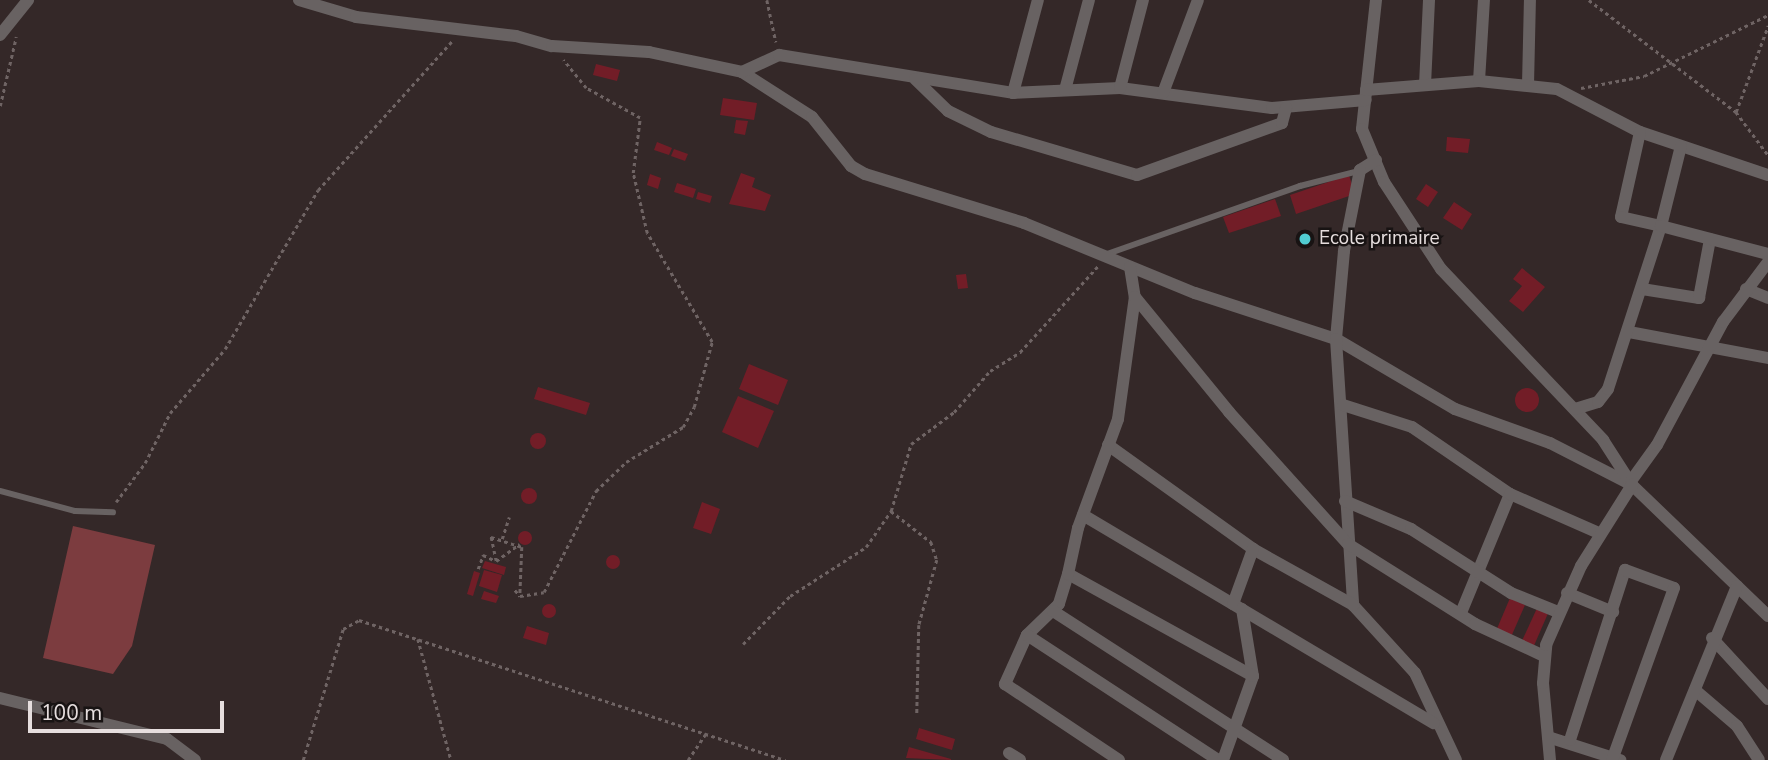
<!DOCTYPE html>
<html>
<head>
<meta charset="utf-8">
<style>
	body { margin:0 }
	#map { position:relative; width:1768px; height:760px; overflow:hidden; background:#342828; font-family:"Nunito Sans",sans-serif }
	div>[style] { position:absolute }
	.green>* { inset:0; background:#7c3c3f }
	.building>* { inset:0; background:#721d27 }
	.round { border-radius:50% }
	.path>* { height:2.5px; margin-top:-1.25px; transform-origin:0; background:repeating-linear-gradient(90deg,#6f6464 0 3.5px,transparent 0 7px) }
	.lane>* { height:6px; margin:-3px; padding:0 3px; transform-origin:3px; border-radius:3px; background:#686262 }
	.street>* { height:12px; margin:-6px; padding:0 6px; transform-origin:6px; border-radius:6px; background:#686262 }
	.dots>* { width:19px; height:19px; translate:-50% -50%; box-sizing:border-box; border:4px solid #181313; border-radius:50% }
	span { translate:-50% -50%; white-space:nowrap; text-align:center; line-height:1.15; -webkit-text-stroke:5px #181313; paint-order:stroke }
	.poi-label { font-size:19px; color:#e6dede }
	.left { translate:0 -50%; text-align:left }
	.scale { position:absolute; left:28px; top:701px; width:196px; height:32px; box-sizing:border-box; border:4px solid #e6dede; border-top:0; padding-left:9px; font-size:21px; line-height:24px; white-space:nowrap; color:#e6dede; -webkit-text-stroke:5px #181313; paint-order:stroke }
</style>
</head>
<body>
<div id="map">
	<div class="green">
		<i style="clip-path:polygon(73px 526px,155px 545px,132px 646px,113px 674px,43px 658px)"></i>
	</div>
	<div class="building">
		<i style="clip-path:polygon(596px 64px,620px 70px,617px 81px,593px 75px)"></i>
		<i style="clip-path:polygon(723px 98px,757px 103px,754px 120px,720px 115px)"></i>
		<i style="clip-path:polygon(736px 120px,748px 121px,745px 135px,734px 133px)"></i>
		<i style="clip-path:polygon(1447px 137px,1470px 139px,1468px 153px,1446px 151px)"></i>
		<i style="clip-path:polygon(657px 142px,672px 148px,669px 155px,654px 150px)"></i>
		<i style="clip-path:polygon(674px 149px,688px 154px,685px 161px,671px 156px)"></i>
		<i style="clip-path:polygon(741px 173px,755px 178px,752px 187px,771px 195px,765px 211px,729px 204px)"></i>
		<i style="clip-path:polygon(650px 174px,661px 178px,658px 189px,647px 185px)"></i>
		<i style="clip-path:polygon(1349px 175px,1355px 194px,1296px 214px,1290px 195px)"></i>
		<i style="clip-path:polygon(677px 183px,696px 189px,693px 198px,674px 192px)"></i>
		<i style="clip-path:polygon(1426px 184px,1438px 192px,1428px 207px,1416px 199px)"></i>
		<i style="clip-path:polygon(698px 192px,712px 196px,710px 203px,696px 199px)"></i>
		<i style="clip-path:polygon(1275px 199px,1281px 216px,1229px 233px,1223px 217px)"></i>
		<i style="clip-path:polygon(1454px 202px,1472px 214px,1462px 230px,1443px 218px)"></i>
		<i style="clip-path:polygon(1522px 268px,1545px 287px,1523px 312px,1509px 301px,1522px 286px,1513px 279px)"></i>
		<i style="clip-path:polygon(966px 274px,968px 288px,958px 289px,956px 275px)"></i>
		<i style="clip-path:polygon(749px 364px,788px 380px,778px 405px,739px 389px)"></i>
		<i style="clip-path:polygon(538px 387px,590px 403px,586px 415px,534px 399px)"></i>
		<i class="round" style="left:1515px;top:388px;width:24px;height:24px"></i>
		<i style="clip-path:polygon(738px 396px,774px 411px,758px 448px,722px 432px)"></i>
		<i class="round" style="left:530px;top:433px;width:16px;height:16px"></i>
		<i class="round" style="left:521px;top:488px;width:16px;height:16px"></i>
		<i style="clip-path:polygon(702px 502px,720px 509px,711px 534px,693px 528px)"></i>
		<i class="round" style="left:518px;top:531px;width:14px;height:14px"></i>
		<i class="round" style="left:606px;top:555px;width:14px;height:14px"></i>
		<i style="clip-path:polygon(485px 561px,506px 567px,504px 575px,482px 568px)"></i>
		<i style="clip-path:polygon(484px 570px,502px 575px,497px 592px,479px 586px)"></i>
		<i style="clip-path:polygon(474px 571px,480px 573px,473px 596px,467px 594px)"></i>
		<i style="clip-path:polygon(484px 591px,499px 596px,496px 603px,481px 599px)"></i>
		<i style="clip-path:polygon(1510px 598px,1525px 605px,1511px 637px,1496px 631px)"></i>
		<i class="round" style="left:542px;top:604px;width:14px;height:14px"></i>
		<i style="clip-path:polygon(1538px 606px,1549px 611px,1533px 648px,1521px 643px)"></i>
		<i style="clip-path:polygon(527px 626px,549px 633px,546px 645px,523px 638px)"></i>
		<i style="clip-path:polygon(919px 728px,955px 739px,952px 750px,916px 739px)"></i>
		<i style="clip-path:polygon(909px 747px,951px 759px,951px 760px,906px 758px)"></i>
	</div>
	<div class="path">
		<i style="left:767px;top:0;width:43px;rotate:77.9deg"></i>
		<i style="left:1589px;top:0;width:185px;rotate:37.3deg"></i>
		<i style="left:1736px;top:112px;width:54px;rotate:53.3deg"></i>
		<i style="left:1581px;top:88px;width:64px;rotate:-10.8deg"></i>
		<i style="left:1644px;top:76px;width:138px;rotate:-26.2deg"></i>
		<i style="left:0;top:106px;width:71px;rotate:-76.9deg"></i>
		<i style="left:1736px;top:112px;width:92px;rotate:-69.6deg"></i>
		<i style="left:116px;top:502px;width:49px;rotate:-53.4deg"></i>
		<i style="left:145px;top:463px;width:56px;rotate:-63.4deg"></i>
		<i style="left:170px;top:413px;width:84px;rotate:-49.3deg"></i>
		<i style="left:225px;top:349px;width:184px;rotate:-59.7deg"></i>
		<i style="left:318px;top:190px;width:200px;rotate:-48deg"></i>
		<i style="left:891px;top:511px;width:51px;rotate:37.8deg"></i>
		<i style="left:931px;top:542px;width:19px;rotate:72deg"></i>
		<i style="left:937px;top:560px;width:67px;rotate:105.5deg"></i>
		<i style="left:919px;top:625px;width:89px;rotate:91.3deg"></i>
		<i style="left:502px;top:539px;width:23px;rotate:-72deg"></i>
		<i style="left:496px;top:561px;width:25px;rotate:-102deg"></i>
		<i style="left:491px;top:537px;width:33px;rotate:18deg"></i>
		<i style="left:522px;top:547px;width:49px;rotate:92.3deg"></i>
		<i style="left:496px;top:561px;width:29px;rotate:-36deg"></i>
		<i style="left:478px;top:569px;width:15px;rotate:-70deg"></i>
		<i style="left:483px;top:555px;width:14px;rotate:25deg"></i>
		<i style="left:515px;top:590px;width:8px;rotate:50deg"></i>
		<i style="left:520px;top:596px;width:24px;rotate:-9deg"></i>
		<i style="left:544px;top:592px;width:114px;rotate:-62.8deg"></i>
		<i style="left:596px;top:491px;width:42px;rotate:-44deg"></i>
		<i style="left:626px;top:462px;width:67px;rotate:-31.6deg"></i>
		<i style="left:683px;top:427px;width:23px;rotate:-61deg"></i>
		<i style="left:694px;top:407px;width:67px;rotate:-74.5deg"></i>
		<i style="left:712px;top:342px;width:127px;rotate:-120.8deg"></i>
		<i style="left:647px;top:233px;width:62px;rotate:-103.1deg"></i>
		<i style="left:633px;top:173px;width:55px;rotate:-82.7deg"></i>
		<i style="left:640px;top:118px;width:62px;rotate:-150.9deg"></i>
		<i style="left:586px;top:88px;width:36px;rotate:-129deg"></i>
		<i style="left:418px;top:639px;width:125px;rotate:74.7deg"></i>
		<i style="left:743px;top:644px;width:67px;rotate:-45.6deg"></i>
		<i style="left:790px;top:596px;width:90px;rotate:-32.8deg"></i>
		<i style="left:866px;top:547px;width:44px;rotate:-55.2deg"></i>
		<i style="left:891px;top:511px;width:70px;rotate:-73.4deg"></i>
		<i style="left:911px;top:444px;width:54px;rotate:-36.7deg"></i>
		<i style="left:954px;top:412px;width:55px;rotate:-48.7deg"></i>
		<i style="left:990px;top:371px;width:36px;rotate:-32deg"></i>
		<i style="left:1020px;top:352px;width:116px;rotate:-47.8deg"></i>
		<i style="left:303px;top:760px;width:137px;rotate:-73deg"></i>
		<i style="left:343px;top:629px;width:18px;rotate:-29deg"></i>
		<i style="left:359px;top:620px;width:449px;rotate:18.2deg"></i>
		<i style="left:688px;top:760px;width:32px;rotate:-56deg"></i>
	</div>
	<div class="lane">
		<i style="left:1107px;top:254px;width:205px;rotate:-19.4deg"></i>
		<i style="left:1300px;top:186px;width:61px;rotate:-14.3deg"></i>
		<i style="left:0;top:491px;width:78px;rotate:14.9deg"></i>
		<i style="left:75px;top:511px;width:38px;rotate:2deg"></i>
	</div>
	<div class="street">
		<i style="left:299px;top:0;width:59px;rotate:16.6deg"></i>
		<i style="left:356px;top:17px;width:161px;rotate:6.8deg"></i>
		<i style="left:516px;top:36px;width:37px;rotate:16deg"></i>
		<i style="left:552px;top:46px;width:97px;rotate:3.5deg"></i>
		<i style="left:649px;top:52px;width:95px;rotate:12.1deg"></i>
		<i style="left:742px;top:72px;width:83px;rotate:32.7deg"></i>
		<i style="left:812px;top:117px;width:63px;rotate:51.5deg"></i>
		<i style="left:851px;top:166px;width:16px;rotate:30deg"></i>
		<i style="left:865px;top:174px;width:166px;rotate:17.1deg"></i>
		<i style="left:1024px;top:223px;width:185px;rotate:22.3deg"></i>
		<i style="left:1195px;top:293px;width:148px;rotate:18.1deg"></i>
		<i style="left:1336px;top:339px;width:138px;rotate:30.5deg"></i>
		<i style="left:1455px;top:409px;width:101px;rotate:19.7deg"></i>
		<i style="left:1550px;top:443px;width:92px;rotate:27.1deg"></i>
		<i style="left:1632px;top:485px;width:189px;rotate:43.9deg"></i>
		<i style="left:1376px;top:0;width:130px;rotate:96.2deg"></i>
		<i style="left:1362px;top:129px;width:57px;rotate:67.5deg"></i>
		<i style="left:1384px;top:182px;width:104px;rotate:56.8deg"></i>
		<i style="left:1441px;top:269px;width:236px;rotate:46.5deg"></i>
		<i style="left:1603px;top:440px;width:54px;rotate:57.2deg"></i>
		<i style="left:0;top:35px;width:45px;rotate:-51.3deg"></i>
		<i style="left:742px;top:72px;width:41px;rotate:-24.7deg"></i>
		<i style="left:779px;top:55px;width:237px;rotate:9.2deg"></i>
		<i style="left:1013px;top:93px;width:107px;rotate:-2.7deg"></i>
		<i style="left:1120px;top:88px;width:153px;rotate:7.5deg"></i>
		<i style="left:1272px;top:108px;width:94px;rotate:-4.9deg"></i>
		<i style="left:915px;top:79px;width:46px;rotate:44.1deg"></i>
		<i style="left:948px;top:111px;width:48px;rotate:26deg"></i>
		<i style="left:991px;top:132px;width:152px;rotate:16.4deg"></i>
		<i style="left:1137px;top:175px;width:154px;rotate:-19.7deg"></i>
		<i style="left:1282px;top:123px;width:16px;rotate:-75deg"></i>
		<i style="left:1479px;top:81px;width:81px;rotate:-86.5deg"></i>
		<i style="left:1425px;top:85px;width:85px;rotate:-87.3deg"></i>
		<i style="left:1528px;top:85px;width:85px;rotate:-88.7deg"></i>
		<i style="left:1120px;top:88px;width:91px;rotate:-75.4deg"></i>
		<i style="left:1065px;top:90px;width:93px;rotate:-75.1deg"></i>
		<i style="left:1366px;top:90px;width:113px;rotate:-4.6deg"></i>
		<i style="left:1479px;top:81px;width:78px;rotate:5.9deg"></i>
		<i style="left:1557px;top:89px;width:93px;rotate:27.4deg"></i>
		<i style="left:1640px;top:132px;width:135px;rotate:18.6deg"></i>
		<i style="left:1013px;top:93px;width:96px;rotate:-75deg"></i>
		<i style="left:1163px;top:93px;width:99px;rotate:-69.4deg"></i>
		<i style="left:1640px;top:132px;width:87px;rotate:102.6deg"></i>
		<i style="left:1621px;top:217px;width:41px;rotate:12.7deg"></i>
		<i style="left:1661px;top:226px;width:82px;rotate:-76deg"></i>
		<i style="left:1376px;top:160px;width:19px;rotate:148deg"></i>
		<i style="left:1360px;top:170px;width:83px;rotate:101.2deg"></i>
		<i style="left:1344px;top:251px;width:88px;rotate:95.2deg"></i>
		<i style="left:1336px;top:339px;width:267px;rotate:86.3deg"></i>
		<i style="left:1353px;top:605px;width:92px;rotate:47.6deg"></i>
		<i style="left:1415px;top:673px;width:96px;rotate:64.8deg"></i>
		<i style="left:1130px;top:267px;width:30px;rotate:81deg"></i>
		<i style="left:1642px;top:289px;width:58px;rotate:9deg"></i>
		<i style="left:1699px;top:298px;width:60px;rotate:-79.4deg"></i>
		<i style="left:1746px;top:289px;width:24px;rotate:22deg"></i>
		<i style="left:1629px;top:332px;width:141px;rotate:10.6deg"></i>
		<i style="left:1343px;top:405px;width:72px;rotate:17.7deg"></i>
		<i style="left:1412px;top:427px;width:119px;rotate:34.4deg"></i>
		<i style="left:1510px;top:494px;width:129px;rotate:112.4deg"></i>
		<i style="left:1575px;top:409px;width:24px;rotate:-17deg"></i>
		<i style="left:1598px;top:402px;width:16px;rotate:-52deg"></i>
		<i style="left:1608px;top:389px;width:171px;rotate:-72deg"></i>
		<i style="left:1661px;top:226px;width:111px;rotate:14.7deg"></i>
		<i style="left:1108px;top:445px;width:178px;rotate:35.6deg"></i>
		<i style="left:1253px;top:549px;width:115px;rotate:29.2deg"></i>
		<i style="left:1631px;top:481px;width:44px;rotate:-54.2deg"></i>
		<i style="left:1657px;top:445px;width:140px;rotate:-61.8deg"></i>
		<i style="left:1723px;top:322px;width:75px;rotate:-53.1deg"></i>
		<i style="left:1510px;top:494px;width:97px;rotate:23.7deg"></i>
		<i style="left:1345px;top:501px;width:72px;rotate:23deg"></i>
		<i style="left:1411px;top:529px;width:119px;rotate:32.6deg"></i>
		<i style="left:1511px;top:593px;width:51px;rotate:22deg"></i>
		<i style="left:1083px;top:515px;width:408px;rotate:30.7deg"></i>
		<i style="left:1068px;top:574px;width:31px;rotate:107deg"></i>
		<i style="left:1059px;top:604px;width:45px;rotate:135.9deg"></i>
		<i style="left:1027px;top:635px;width:54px;rotate:114.2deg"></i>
		<i style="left:1005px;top:684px;width:137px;rotate:33.7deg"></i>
		<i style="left:1567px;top:593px;width:50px;rotate:22.4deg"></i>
		<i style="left:1233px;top:604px;width:59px;rotate:-70deg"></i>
		<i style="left:1242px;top:609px;width:68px;rotate:80.7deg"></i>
		<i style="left:1053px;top:611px;width:274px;rotate:32.9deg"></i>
		<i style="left:1027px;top:635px;width:228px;rotate:33.2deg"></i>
		<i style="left:1712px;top:638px;width:83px;rotate:47.4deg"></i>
		<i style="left:1695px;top:690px;width:55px;rotate:40.6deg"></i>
		<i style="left:1737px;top:726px;width:40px;rotate:57.1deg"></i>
		<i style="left:0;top:698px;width:172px;rotate:13.8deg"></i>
		<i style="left:167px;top:739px;width:35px;rotate:37deg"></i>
		<i style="left:1548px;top:737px;width:76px;rotate:17.7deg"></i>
		<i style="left:1570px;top:740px;width:179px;rotate:-72.1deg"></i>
		<i style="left:1625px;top:570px;width:52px;rotate:20.2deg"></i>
		<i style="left:1674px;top:588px;width:183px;rotate:109.8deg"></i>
		<i style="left:1009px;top:753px;width:13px;rotate:32deg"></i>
		<i style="left:1223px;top:760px;width:89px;rotate:-70.3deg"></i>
		<i style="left:1253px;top:676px;width:211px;rotate:-151.1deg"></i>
		<i style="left:1068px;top:574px;width:47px;rotate:-77.7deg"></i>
		<i style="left:1078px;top:528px;width:116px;rotate:-69.8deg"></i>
		<i style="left:1118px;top:419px;width:123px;rotate:-82.1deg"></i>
		<i style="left:1135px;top:297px;width:149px;rotate:50.7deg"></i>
		<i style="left:1229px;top:412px;width:178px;rotate:48deg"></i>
		<i style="left:1348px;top:544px;width:150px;rotate:32.2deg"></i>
		<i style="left:1475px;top:624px;width:76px;rotate:24.9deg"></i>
		<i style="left:1550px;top:760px;width:77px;rotate:-95.2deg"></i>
		<i style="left:1543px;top:683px;width:38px;rotate:-85deg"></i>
		<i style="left:1546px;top:645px;width:86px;rotate:-66.1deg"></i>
		<i style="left:1581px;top:566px;width:96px;rotate:-57.8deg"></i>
		<i style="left:1666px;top:760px;width:188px;rotate:-67.8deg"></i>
	</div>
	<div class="dots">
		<i style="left:1305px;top:239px;background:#51ccd1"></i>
	</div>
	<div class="poi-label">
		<span class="left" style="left:1319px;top:239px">Ecole primaire</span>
	</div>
	<div class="scale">100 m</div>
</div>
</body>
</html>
